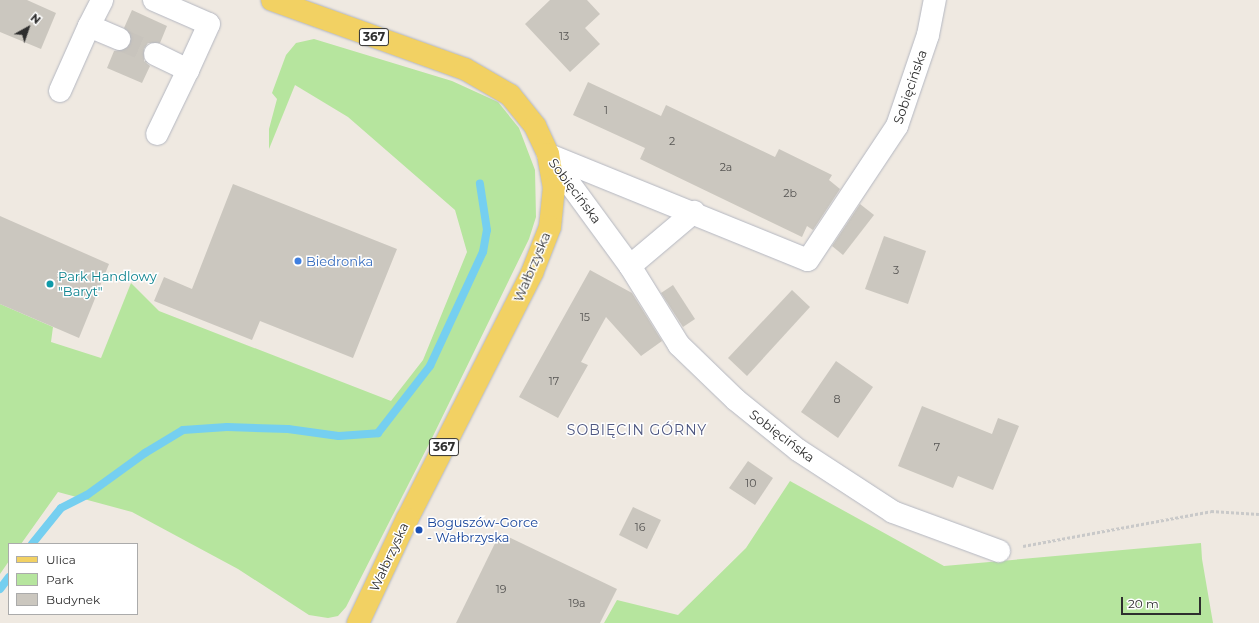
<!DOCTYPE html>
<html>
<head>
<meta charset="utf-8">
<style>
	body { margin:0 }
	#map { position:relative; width:1259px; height:623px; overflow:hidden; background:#efe9e1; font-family:Montserrat,sans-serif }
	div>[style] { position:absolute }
	.green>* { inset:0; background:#b6e59e }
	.stream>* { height:8px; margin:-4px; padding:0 4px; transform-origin:4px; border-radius:4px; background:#75cff0 }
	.building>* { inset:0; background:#cbc7bf }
	.minor-tunnel>* { height:22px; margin-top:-11px; transform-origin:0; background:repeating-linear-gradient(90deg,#c8c4bd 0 22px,transparent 0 33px) }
	.path>* { height:2.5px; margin-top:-1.25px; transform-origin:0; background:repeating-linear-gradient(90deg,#c9c9c9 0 3px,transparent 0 5px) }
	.roads { filter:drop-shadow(0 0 1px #b4b7c1) drop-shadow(0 0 1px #b4b7c1) }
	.minor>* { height:22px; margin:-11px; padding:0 11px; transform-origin:11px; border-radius:11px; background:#fff }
	.major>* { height:22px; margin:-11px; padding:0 11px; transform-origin:11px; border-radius:11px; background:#f2d163 }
	.dots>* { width:11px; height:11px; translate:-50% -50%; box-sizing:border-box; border:2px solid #fff; border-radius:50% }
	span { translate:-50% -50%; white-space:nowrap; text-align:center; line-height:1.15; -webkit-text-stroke:3px #fff; paint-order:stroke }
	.number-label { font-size:11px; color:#555452 }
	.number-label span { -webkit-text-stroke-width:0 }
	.shield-label span { padding:1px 3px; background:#fff; border:1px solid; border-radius:3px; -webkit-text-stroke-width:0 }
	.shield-label { font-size:12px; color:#2e2e2e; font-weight:700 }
	.street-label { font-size:13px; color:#2e2e2e }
	.shop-label { font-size:13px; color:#366cbe }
	.left { translate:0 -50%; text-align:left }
	.culture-label { font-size:13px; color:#0d838f }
	.transit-label { font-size:13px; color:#164399 }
	.neighbourhood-label { font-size:14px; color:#4d5680; letter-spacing:1px }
	.legend { position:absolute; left:8px; top:543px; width:130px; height:72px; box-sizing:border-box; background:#fff; border:1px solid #ababab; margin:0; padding:5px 7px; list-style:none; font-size:12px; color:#2e2e2e }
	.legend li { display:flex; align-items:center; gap:8px; height:20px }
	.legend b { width:20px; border:1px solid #ababab }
	.north { position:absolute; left:8px; top:8px; width:40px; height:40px; -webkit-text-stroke:3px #fff; paint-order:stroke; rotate:40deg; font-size:11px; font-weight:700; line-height:16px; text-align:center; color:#2e2e2e }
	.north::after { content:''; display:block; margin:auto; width:14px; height:18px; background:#2e2e2e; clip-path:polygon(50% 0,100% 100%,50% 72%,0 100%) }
	.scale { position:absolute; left:1121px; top:597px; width:80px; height:18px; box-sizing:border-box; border:2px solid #2e2e2e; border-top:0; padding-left:5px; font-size:12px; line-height:14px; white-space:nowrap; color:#2e2e2e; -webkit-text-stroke:3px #fff; paint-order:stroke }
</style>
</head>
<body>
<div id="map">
	<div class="green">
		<i style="clip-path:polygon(314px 39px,452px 81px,498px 102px,519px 128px,535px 170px,536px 217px,529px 239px,433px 436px,346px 607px,338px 616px,328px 618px,309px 615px,238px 569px,132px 512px,58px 492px,21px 544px,9px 544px,9px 561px,0 574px,0 304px,53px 327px,51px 342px,101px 358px,131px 283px,159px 311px,391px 401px,423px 360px,467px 252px,455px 210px,348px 117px,295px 85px,269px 149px,269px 129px,277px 99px,272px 93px,286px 55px,296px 43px)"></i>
		<i style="clip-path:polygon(790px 481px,944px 566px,1201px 543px,1202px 559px,1213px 623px,604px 623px,617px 600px,678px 615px,746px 548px)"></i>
	</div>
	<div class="stream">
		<i style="left:32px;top:544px;width:46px;rotate:-51.1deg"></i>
		<i style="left:61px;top:508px;width:29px;rotate:-27deg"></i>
		<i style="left:87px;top:495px;width:72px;rotate:-35.9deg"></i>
		<i style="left:145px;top:453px;width:44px;rotate:-31.2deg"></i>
		<i style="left:183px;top:430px;width:44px;rotate:-3.9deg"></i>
		<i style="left:227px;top:427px;width:61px;rotate:1.9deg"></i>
		<i style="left:288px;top:429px;width:51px;rotate:7.8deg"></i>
		<i style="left:339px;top:436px;width:39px;rotate:-4deg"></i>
		<i style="left:378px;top:433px;width:85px;rotate:-52.2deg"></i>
		<i style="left:430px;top:366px;width:126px;rotate:-65.1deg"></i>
		<i style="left:483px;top:252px;width:22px;rotate:-80deg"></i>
		<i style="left:487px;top:230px;width:47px;rotate:-98.7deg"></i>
		<i style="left:0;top:589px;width:15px;rotate:-53deg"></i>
	</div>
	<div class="building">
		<i style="clip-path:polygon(0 0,27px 0,56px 13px,41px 49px,0 32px)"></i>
		<i style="clip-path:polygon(550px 0,587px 0,600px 14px,585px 28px,600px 44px,570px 72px,525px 24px)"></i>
		<i style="clip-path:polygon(132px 10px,167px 26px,160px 43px,148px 43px,144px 49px,144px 61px,150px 66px,142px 83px,107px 68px,114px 51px,126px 49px,130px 44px,131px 37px,124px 28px)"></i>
		<i style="clip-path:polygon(588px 82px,661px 116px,666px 105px,775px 157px,779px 149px,832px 175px,829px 180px,840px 189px,813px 230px,807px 226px,802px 237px,640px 159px,645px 148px,573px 115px)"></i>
		<i style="clip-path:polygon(233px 184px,397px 249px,353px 358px,260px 321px,252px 340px,154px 301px,164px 277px,192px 289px)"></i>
		<i style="clip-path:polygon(860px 204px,874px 215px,843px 255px,832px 246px)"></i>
		<i style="clip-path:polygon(0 216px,109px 264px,79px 338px,0 304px)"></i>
		<i style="clip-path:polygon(884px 236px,926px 251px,908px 304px,865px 289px)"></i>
		<i style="clip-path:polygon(590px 270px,632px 293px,662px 341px,641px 356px,606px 317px,581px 362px,588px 365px,558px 418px,519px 397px)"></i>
		<i style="clip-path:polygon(673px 285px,695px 319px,683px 327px,661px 293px)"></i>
		<i style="clip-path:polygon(792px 290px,810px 307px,747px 376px,728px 358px)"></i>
		<i style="clip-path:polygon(836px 361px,873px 387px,838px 438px,801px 412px)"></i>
		<i style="clip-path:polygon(922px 406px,992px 434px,998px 418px,1019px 426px,993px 490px,958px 476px,953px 488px,898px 466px)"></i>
		<i style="clip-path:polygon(748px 461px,773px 478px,755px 505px,729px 488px)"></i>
		<i style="clip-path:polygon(633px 507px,661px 520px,647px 549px,619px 535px)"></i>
		<i style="clip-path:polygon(500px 533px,617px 589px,600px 623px,456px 623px)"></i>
	</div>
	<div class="minor-tunnel">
		<i style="left:119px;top:39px;width:39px;rotate:23deg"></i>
	</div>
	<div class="path">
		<i style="left:1023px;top:546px;width:191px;rotate:-10.5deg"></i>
		<i style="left:1211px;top:511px;width:48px;rotate:3.6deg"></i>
	</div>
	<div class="roads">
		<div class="minor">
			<i style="left:154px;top:0;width:60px;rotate:23.6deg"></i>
			<i style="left:209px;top:24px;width:51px;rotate:114.5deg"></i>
			<i style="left:89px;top:26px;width:29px;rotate:-63deg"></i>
			<i style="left:155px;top:54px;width:37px;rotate:26deg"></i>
			<i style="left:188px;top:70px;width:71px;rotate:115.8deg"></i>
			<i style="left:60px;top:91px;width:71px;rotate:-66deg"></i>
			<i style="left:89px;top:26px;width:33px;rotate:23deg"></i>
			<i style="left:548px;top:154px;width:139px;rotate:53.8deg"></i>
			<i style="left:630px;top:266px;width:93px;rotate:58.2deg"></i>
			<i style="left:679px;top:345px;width:79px;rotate:44deg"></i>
			<i style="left:736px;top:400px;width:80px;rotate:38.9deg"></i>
			<i style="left:798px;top:450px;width:113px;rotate:33.1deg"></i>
			<i style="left:893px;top:512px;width:113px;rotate:20.2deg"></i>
			<i style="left:549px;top:155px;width:279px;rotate:22.1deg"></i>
			<i style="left:808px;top:260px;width:161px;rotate:-56.4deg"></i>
			<i style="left:897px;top:126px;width:96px;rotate:-71.2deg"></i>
			<i style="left:928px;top:35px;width:36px;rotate:-79deg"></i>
			<i style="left:630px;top:266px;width:84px;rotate:-40.2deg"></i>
		</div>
		<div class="major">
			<i style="left:272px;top:0;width:205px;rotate:19.7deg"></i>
			<i style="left:465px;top:69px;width:52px;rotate:30deg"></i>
			<i style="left:510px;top:95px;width:40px;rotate:51deg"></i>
			<i style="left:535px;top:126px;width:31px;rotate:65deg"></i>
			<i style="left:548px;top:154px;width:34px;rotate:80deg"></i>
			<i style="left:554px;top:187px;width:40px;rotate:95.7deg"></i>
			<i style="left:550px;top:227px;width:49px;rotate:111.4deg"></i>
			<i style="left:532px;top:273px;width:276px;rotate:116.9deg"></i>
			<i style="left:407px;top:519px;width:115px;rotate:115.2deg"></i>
		</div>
	</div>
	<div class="dots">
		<i style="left:298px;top:261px;background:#3f7fe0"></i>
		<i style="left:50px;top:284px;background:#0f9aa8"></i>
		<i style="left:419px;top:530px;background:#1a4fb4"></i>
	</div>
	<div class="number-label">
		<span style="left:564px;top:36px">13</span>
		<span style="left:606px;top:110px">1</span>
		<span style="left:672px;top:141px">2</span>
		<span style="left:726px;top:167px">2a</span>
		<span style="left:790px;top:193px">2b</span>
		<span style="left:896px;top:270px">3</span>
		<span style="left:585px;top:317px">15</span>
		<span style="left:554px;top:381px">17</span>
		<span style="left:837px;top:399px">8</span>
		<span style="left:937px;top:447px">7</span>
		<span style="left:751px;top:483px">10</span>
		<span style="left:640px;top:527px">16</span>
		<span style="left:501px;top:589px">19</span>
		<span style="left:577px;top:603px">19a</span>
	</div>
	<div class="shield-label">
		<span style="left:374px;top:37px">367</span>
		<span style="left:444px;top:447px">367</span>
	</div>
	<div class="street-label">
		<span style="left:910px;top:87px;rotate:-71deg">Sobięcińska</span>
		<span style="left:575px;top:191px;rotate:53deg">Sobięcińska</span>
		<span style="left:532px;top:267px;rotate:-67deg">Wałbrzyska</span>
		<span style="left:782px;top:436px;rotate:37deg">Sobięcińska</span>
		<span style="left:389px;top:557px;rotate:-65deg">Wałbrzyska</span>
	</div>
	<div class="shop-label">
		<span class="left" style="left:306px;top:261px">Biedronka</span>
	</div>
	<div class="culture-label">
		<span class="left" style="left:58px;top:284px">Park Handlowy<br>"Baryt"</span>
	</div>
	<div class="transit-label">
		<span class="left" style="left:427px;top:530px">Boguszów-Gorce<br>- Wałbrzyska</span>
	</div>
	<div class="neighbourhood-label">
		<span style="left:637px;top:430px">SOBIĘCIN GÓRNY</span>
	</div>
	<ul class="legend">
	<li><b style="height:5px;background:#f2d163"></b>Ulica</li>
	<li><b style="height:11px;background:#b6e59e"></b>Park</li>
	<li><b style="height:11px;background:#cbc7bf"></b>Budynek</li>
	</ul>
	<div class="north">N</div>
	<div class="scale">20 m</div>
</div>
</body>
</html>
